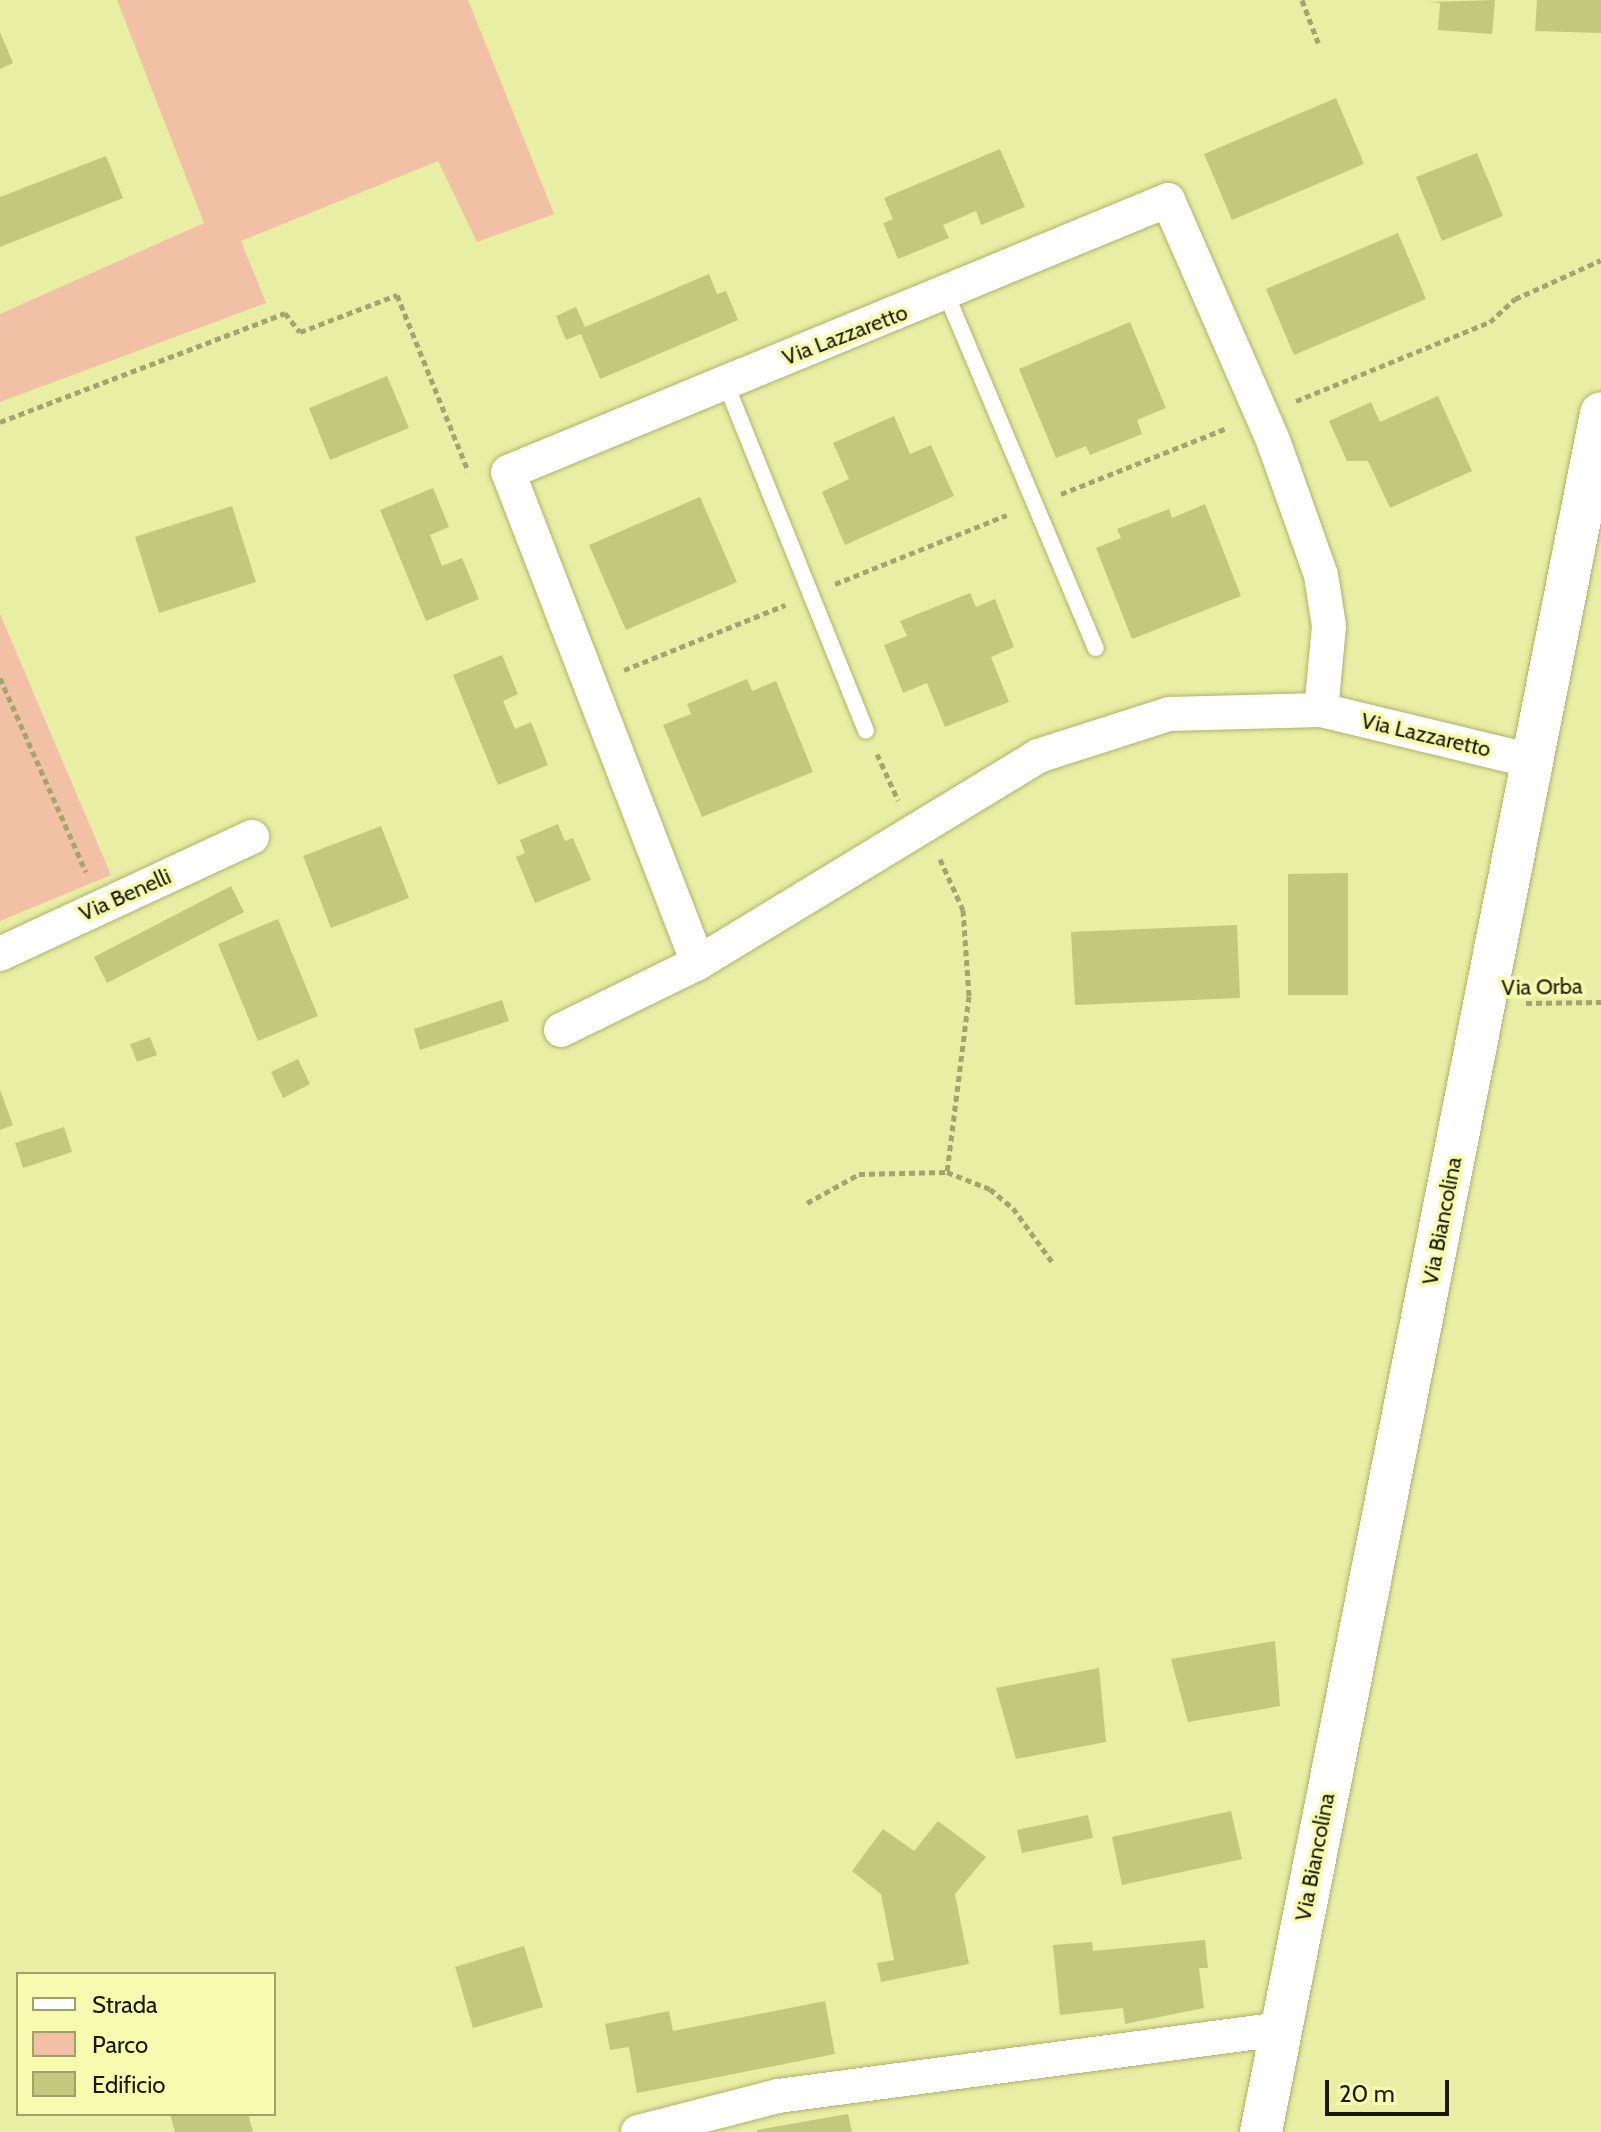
<!DOCTYPE html>
<html>
<head>
<meta charset="utf-8">
<style>
	body { margin:0 }
	#map { position:relative; width:1601px; height:2132px; overflow:hidden; background:#e8eea3; font-family:Cabin,sans-serif }
	div>[style] { position:absolute }
	.green>* { inset:0; background:#f2c1a5 }
	.building>* { inset:0; background:#c3c87f }
	.path>* { height:5px; margin-top:-2.5px; transform-origin:0; background:repeating-linear-gradient(90deg,#a2a66c 0 6px,transparent 0 10px) }
	.roads { filter:drop-shadow(0 0 2px #aeb36a) drop-shadow(0 0 2px #aeb36a) }
	.service>* { height:16px; margin:-8px; padding:0 8px; transform-origin:8px; border-radius:8px; background:#fff }
	.minor>* { height:34px; margin:-17px; padding:0 17px; transform-origin:17px; border-radius:17px; background:#fff }
	.tertiary>* { height:42px; margin:-21px; padding:0 21px; transform-origin:21px; border-radius:21px; background:#fff }
	span { translate:-50% -50%; white-space:nowrap; text-align:center; line-height:1.15; -webkit-text-stroke:7px #f6fbb0; paint-order:stroke }
	.street-label { font-size:22px; color:#181900 }
	.legend { position:absolute; left:16px; top:1972px; width:260px; height:144px; box-sizing:border-box; background:#f6fbb0; border:2px solid #9da16a; margin:0; padding:10px 14px; list-style:none; font-size:24px; color:#181900 }
	.legend li { display:flex; align-items:center; gap:16px; height:40px }
	.legend b { width:40px; border:2px solid #9da16a }
	.scale { position:absolute; left:1325px; top:2080px; width:124px; height:36px; box-sizing:border-box; border:4px solid #181900; border-top:0; padding-left:10px; font-size:24px; line-height:28px; white-space:nowrap; color:#181900; -webkit-text-stroke:6px #f6fbb0; paint-order:stroke }
</style>
</head>
<body>
<div id="map">
	<div class="green">
		<i style="clip-path:polygon(117px 0,468px 0,554px 214px,477px 242px,438px 161px,241px 241px,266px 303px,0 402px,0 314px,204px 223px)"></i>
		<i style="clip-path:polygon(0 614px,111px 875px,0 921px)"></i>
	</div>
	<div class="building">
		<i style="clip-path:polygon(1495px 0,1492px 34px,1438px 30px,1440px 3px,1427px 2px)"></i>
		<i style="clip-path:polygon(1537px 0,1601px 0,1601px 33px,1535px 31px)"></i>
		<i style="clip-path:polygon(0 32px,13px 63px,0 69px)"></i>
		<i style="clip-path:polygon(1336px 98px,1364px 164px,1232px 220px,1204px 154px)"></i>
		<i style="clip-path:polygon(1000px 149px,1025px 207px,981px 225px,976px 211px,943px 225px,949px 238px,898px 259px,883px 223px,893px 219px,884px 198px)"></i>
		<i style="clip-path:polygon(1477px 153px,1503px 216px,1442px 241px,1416px 177px)"></i>
		<i style="clip-path:polygon(106px 156px,123px 198px,0 247px,0 197px)"></i>
		<i style="clip-path:polygon(1398px 233px,1426px 299px,1294px 355px,1266px 289px)"></i>
		<i style="clip-path:polygon(709px 274px,717px 294px,726px 291px,738px 320px,600px 379px,581px 334px,566px 340px,556px 316px,576px 307px,585px 327px)"></i>
		<i style="clip-path:polygon(1130px 322px,1166px 408px,1137px 420px,1142px 434px,1090px 455px,1086px 446px,1056px 458px,1019px 369px)"></i>
		<i style="clip-path:polygon(387px 376px,409px 428px,330px 460px,309px 408px)"></i>
		<i style="clip-path:polygon(1438px 396px,1472px 471px,1390px 508px,1368px 461px,1347px 461px,1329px 421px,1371px 402px,1380px 422px)"></i>
		<i style="clip-path:polygon(894px 416px,910px 454px,931px 445px,954px 496px,845px 545px,822px 492px,849px 479px,833px 443px)"></i>
		<i style="clip-path:polygon(433px 488px,449px 527px,430px 535px,442px 566px,462px 558px,479px 599px,426px 621px,380px 510px)"></i>
		<i style="clip-path:polygon(700px 497px,737px 582px,626px 630px,589px 545px)"></i>
		<i style="clip-path:polygon(1205px 504px,1241px 596px,1132px 639px,1096px 548px,1121px 538px,1117px 529px,1169px 509px,1172px 518px)"></i>
		<i style="clip-path:polygon(232px 506px,256px 582px,159px 613px,135px 537px)"></i>
		<i style="clip-path:polygon(970px 593px,976px 607px,995px 599px,1014px 647px,991px 657px,1009px 702px,945px 727px,927px 683px,903px 693px,884px 645px,907px 636px,900px 621px)"></i>
		<i style="clip-path:polygon(502px 655px,518px 694px,503px 701px,515px 729px,531px 722px,548px 765px,498px 785px,453px 675px)"></i>
		<i style="clip-path:polygon(747px 679px,752px 691px,776px 681px,813px 772px,702px 817px,663px 725px,691px 714px,687px 704px)"></i>
		<i style="clip-path:polygon(558px 824px,565px 841px,573px 838px,591px 880px,535px 903px,516px 857px,525px 853px,520px 840px)"></i>
		<i style="clip-path:polygon(381px 826px,409px 898px,331px 928px,303px 856px)"></i>
		<i style="clip-path:polygon(1348px 873px,1348px 995px,1288px 995px,1288px 874px)"></i>
		<i style="clip-path:polygon(231px 886px,244px 912px,107px 983px,94px 957px)"></i>
		<i style="clip-path:polygon(278px 919px,318px 1016px,258px 1041px,218px 944px)"></i>
		<i style="clip-path:polygon(1237px 925px,1240px 998px,1075px 1005px,1071px 932px)"></i>
		<i style="clip-path:polygon(502px 1000px,509px 1021px,420px 1050px,414px 1029px)"></i>
		<i style="clip-path:polygon(150px 1037px,157px 1055px,137px 1062px,130px 1044px)"></i>
		<i style="clip-path:polygon(298px 1059px,310px 1084px,283px 1098px,271px 1072px)"></i>
		<i style="clip-path:polygon(0 1090px,13px 1125px,0 1130px)"></i>
		<i style="clip-path:polygon(64px 1127px,72px 1152px,23px 1168px,15px 1143px)"></i>
		<i style="clip-path:polygon(1275px 1641px,1280px 1706px,1188px 1722px,1171px 1659px)"></i>
		<i style="clip-path:polygon(1099px 1668px,1106px 1742px,1016px 1759px,996px 1688px)"></i>
		<i style="clip-path:polygon(1231px 1811px,1242px 1859px,1122px 1885px,1112px 1837px)"></i>
		<i style="clip-path:polygon(1088px 1815px,1093px 1838px,1022px 1853px,1017px 1830px)"></i>
		<i style="clip-path:polygon(938px 1821px,986px 1857px,955px 1894px,969px 1964px,881px 1982px,877px 1963px,894px 1960px,881px 1894px,852px 1871px,883px 1829px,914px 1851px)"></i>
		<i style="clip-path:polygon(1205px 1940px,1208px 1968px,1199px 1968px,1204px 2008px,1125px 2024px,1123px 2008px,1060px 2015px,1053px 1945px,1092px 1942px,1093px 1951px)"></i>
		<i style="clip-path:polygon(524px 1946px,543px 2007px,473px 2028px,455px 1967px)"></i>
		<i style="clip-path:polygon(825px 2001px,835px 2054px,637px 2093px,629px 2047px,610px 2050px,605px 2024px,669px 2011px,673px 2031px)"></i>
		<i style="clip-path:polygon(170px 2114px,248px 2114px,253px 2132px,175px 2132px)"></i>
		<i style="clip-path:polygon(848px 2114px,852px 2132px,757px 2132px,757px 2130px)"></i>
	</div>
	<div class="path">
		<i style="left:1302px;top:0;width:48px;rotate:69.3deg"></i>
		<i style="left:1296px;top:401px;width:209px;rotate:-22.2deg"></i>
		<i style="left:1490px;top:322px;width:34px;rotate:-43deg"></i>
		<i style="left:1515px;top:299px;width:94px;rotate:-24.4deg"></i>
		<i style="left:0;top:422px;width:305px;rotate:-20.9deg"></i>
		<i style="left:285px;top:313px;width:24px;rotate:52deg"></i>
		<i style="left:300px;top:332px;width:104px;rotate:-20.9deg"></i>
		<i style="left:397px;top:295px;width:190px;rotate:68deg"></i>
		<i style="left:1061px;top:494px;width:179px;rotate:-21.7deg"></i>
		<i style="left:835px;top:584px;width:185px;rotate:-21.9deg"></i>
		<i style="left:624px;top:670px;width:174px;rotate:-22deg"></i>
		<i style="left:0;top:678px;width:212px;rotate:66.1deg"></i>
		<i style="left:877px;top:754px;width:51px;rotate:65.5deg"></i>
		<i style="left:940px;top:859px;width:56px;rotate:65.7deg"></i>
		<i style="left:963px;top:910px;width:86px;rotate:86deg"></i>
		<i style="left:969px;top:996px;width:177px;rotate:97.1deg"></i>
		<i style="left:1526px;top:1003px;width:75px;rotate:-0.8deg"></i>
		<i style="left:807px;top:1203px;width:60px;rotate:-29.1deg"></i>
		<i style="left:859px;top:1174px;width:88px;rotate:-1.3deg"></i>
		<i style="left:947px;top:1172px;width:46px;rotate:21.6deg"></i>
		<i style="left:990px;top:1189px;width:30px;rotate:40deg"></i>
		<i style="left:1013px;top:1208px;width:68px;rotate:54deg"></i>
	</div>
	<div class="roads">
		<div class="service">
			<i style="left:947px;top:296px;width:382px;rotate:67.1deg"></i>
			<i style="left:725px;top:382px;width:376px;rotate:68deg"></i>
		</div>
		<div class="minor">
			<i style="left:0;top:954px;width:278px;rotate:-24.9deg"></i>
			<i style="left:698px;top:963px;width:526px;rotate:-111.15deg"></i>
			<i style="left:508px;top:472px;width:714px;rotate:-22.4deg"></i>
			<i style="left:1168px;top:200px;width:265px;rotate:66.4deg"></i>
			<i style="left:1274px;top:443px;width:140px;rotate:70.4deg"></i>
			<i style="left:1321px;top:575px;width:52px;rotate:81.1deg"></i>
			<i style="left:1329px;top:626px;width:84px;rotate:95.4deg"></i>
			<i style="left:561px;top:1030px;width:153px;rotate:-26.1deg"></i>
			<i style="left:698px;top:963px;width:398px;rotate:-31.3deg"></i>
			<i style="left:1038px;top:756px;width:138px;rotate:-17.8deg"></i>
			<i style="left:1169px;top:714px;width:152px;rotate:-1.5deg"></i>
			<i style="left:1321px;top:710px;width:217px;rotate:13.6deg"></i>
			<i style="left:638px;top:2132px;width:145px;rotate:-14.4deg"></i>
			<i style="left:778px;top:2096px;width:507px;rotate:-7.59deg"></i>
		</div>
		<div class="tertiary">
			<i style="left:1261px;top:2132px;width:1752px;rotate:-78.81deg"></i>
		</div>
	</div>
	<div class="street-label">
		<span style="left:845px;top:335px;rotate:-21deg">Via Lazzaretto</span>
		<span style="left:1426px;top:735px;rotate:13deg">Via Lazzaretto</span>
		<span style="left:125px;top:895px;rotate:-24deg">Via Benelli</span>
		<span style="left:1542px;top:987px;rotate:-1deg">Via Orba</span>
		<span style="left:1442px;top:1221px;rotate:-79deg">Via Biancolina</span>
		<span style="left:1315px;top:1857px;rotate:-79deg">Via Biancolina</span>
	</div>
	<ul class="legend">
	<li><b style="height:10px;background:#fff"></b>Strada</li>
	<li><b style="height:22px;background:#f2c1a5"></b>Parco</li>
	<li><b style="height:22px;background:#c3c87f"></b>Edificio</li>
	</ul>
	<div class="scale">20 m</div>
</div>
</body>
</html>
